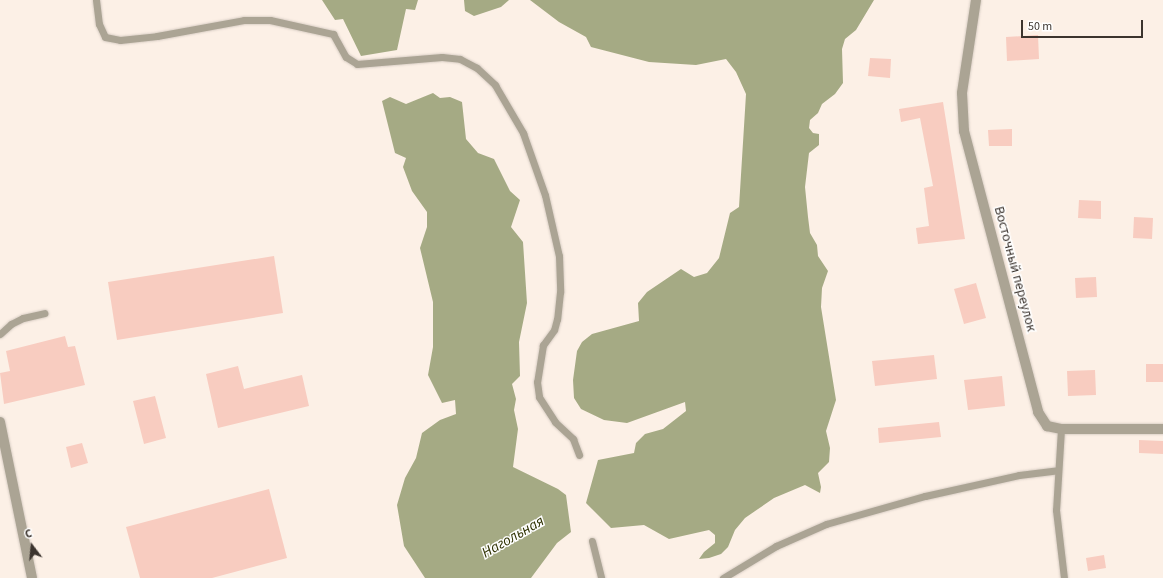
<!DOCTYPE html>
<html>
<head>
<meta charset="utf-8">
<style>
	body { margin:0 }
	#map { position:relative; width:1163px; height:578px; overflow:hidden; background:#fcf0e6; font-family:"Source Sans 3",sans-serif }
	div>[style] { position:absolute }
	.water>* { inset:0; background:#a5aa84 }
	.building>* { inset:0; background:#f8ccc0 }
	.roads { filter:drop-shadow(0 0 1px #d9cec5) drop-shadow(0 0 1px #d9cec5) }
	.service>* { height:7px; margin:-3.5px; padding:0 3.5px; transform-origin:3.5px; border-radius:3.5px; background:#aba494 }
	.minor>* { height:10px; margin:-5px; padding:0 5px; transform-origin:5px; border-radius:5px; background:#aba494 }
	span { translate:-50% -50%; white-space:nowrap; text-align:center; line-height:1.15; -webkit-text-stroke:3px #fff; paint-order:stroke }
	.street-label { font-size:14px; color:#3c342e }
	.water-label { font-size:15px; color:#2e3101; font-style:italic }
	.north { position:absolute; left:12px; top:526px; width:40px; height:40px; -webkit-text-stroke:3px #fff; paint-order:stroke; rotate:344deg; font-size:11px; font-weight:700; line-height:16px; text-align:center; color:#3c342e }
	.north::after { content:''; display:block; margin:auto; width:14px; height:18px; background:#3c342e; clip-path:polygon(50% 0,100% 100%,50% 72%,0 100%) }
	.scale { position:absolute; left:1021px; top:20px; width:122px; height:18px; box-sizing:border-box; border:2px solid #3c342e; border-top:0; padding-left:5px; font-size:12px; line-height:14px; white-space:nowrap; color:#3c342e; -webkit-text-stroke:3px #fff; paint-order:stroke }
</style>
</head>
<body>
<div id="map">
	<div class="water">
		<i style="clip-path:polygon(322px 0,418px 0,415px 10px,406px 9px,397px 50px,361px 56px,343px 19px,335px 20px)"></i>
		<i style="clip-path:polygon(464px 0,509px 0,501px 7px,474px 16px,465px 11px)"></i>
		<i style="clip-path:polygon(530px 0,874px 0,856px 30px,845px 39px,842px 49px,843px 83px,835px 94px,822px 104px,818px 113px,810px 120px,809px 128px,813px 133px,819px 134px,819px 145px,809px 153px,805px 187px,808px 217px,810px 233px,817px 245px,818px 256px,828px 271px,822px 288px,821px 307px,836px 400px,826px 431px,830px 448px,829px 462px,818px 473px,821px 487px,820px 493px,805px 485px,774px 498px,745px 518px,735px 530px,728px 547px,721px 554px,709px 558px,699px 559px,704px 552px,715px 543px,715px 535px,709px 530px,669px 539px,644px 525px,611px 528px,586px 503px,598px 460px,634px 453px,636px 443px,645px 434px,663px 429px,686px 411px,685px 402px,627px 423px,604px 420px,581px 409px,574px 398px,573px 380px,577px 351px,582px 342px,592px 334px,639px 321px,638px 303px,647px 292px,681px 269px,694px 277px,707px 273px,719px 258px,730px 213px,739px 207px,746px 94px,736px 72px,726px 59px,696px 65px,649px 62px,591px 47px,586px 37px,559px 22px)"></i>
		<i style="clip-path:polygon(433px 93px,440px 98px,450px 97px,462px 102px,466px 139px,478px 153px,494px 159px,510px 191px,520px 200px,511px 227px,523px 242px,527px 303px,519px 342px,520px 376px,512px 384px,516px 399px,514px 410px,518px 429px,513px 467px,558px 489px,566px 495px,571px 532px,557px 543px,531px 578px,425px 578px,404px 546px,397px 505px,405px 478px,416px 458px,422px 433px,440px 420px,456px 414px,455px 400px,442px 403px,428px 375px,433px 347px,433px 302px,420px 248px,427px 227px,427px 212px,412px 191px,403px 167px,406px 158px,395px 153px,382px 101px,390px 97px,406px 104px)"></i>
	</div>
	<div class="building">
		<i style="clip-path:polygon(1038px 35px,1039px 59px,1007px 61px,1006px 37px)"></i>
		<i style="clip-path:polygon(870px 58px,891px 59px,890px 78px,868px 76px)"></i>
		<i style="clip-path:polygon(943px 102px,965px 239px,918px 244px,916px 228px,929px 226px,924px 188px,933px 186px,920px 118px,901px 122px,899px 109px)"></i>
		<i style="clip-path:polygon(1012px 129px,1012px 146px,989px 146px,988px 130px)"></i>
		<i style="clip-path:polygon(1079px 200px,1101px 201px,1101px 219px,1078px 218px)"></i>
		<i style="clip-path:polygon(1134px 217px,1153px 218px,1152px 239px,1133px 238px)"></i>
		<i style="clip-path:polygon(274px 256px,283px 313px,117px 340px,108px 282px)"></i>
		<i style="clip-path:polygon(1096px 277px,1097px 297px,1076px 298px,1075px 278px)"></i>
		<i style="clip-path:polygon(976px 283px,986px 318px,964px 324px,954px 289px)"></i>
		<i style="clip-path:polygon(65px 336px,68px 347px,75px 346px,85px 385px,4px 404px,0 373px,10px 371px,6px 351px)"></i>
		<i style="clip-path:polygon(934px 355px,937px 379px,875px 386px,872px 361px)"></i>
		<i style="clip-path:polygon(1146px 364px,1163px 364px,1163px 382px,1146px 382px)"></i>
		<i style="clip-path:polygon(238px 366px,244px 389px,302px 375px,309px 406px,218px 428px,206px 374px)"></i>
		<i style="clip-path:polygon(1095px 370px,1096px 395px,1068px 396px,1067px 371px)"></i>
		<i style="clip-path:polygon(1002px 376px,1005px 406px,968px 410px,964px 380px)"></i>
		<i style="clip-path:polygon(155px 396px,166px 438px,144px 444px,133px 401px)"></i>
		<i style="clip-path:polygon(939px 422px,941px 437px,879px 443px,878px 428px)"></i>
		<i style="clip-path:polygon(1139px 440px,1163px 441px,1163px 454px,1139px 453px)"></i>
		<i style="clip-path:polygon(82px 443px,88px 463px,71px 468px,66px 447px)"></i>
		<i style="clip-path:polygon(269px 489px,287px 558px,212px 578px,140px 578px,126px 527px)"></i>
		<i style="clip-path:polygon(1104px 555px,1106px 568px,1088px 571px,1086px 558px)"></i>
	</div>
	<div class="roads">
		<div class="service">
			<i style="left:96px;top:0;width:24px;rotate:83deg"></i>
			<i style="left:99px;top:24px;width:14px;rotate:65deg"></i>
			<i style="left:105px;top:37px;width:15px;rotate:11deg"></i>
			<i style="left:120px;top:40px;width:37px;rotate:-6deg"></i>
			<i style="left:157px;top:36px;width:88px;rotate:-10.4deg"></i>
			<i style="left:244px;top:20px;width:26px"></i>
			<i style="left:270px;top:20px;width:65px;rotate:12.5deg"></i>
			<i style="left:333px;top:34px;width:26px;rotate:61deg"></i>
			<i style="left:346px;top:57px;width:13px;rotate:32deg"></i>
			<i style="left:357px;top:64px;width:85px;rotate:-4.7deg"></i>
			<i style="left:442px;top:57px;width:18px;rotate:6deg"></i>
			<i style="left:460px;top:59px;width:19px;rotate:28deg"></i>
			<i style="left:477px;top:68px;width:25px;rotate:43deg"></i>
			<i style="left:495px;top:85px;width:56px;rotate:59.7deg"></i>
			<i style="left:523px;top:133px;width:66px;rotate:70.5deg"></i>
			<i style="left:545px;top:195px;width:63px;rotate:77.1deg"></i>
			<i style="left:559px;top:256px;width:36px;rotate:88deg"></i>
			<i style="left:560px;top:292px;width:27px;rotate:96deg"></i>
			<i style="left:557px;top:319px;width:11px;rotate:105deg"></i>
			<i style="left:554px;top:330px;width:19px;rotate:126deg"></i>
			<i style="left:543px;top:345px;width:37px;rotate:99deg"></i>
			<i style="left:537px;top:382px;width:15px;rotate:82deg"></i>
			<i style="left:539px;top:397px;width:30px;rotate:57deg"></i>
			<i style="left:555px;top:422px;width:25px;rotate:43deg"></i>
			<i style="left:573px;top:439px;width:17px;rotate:69deg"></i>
			<i style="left:0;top:334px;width:15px;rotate:-42deg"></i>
			<i style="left:11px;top:324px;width:13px;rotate:-27deg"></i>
			<i style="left:23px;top:318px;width:22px;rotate:-13deg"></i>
			<i style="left:1061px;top:429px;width:81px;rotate:93.5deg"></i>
			<i style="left:1056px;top:510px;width:68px;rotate:83.3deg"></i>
			<i style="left:592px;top:541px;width:38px;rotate:76deg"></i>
			<i style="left:723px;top:578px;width:62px;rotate:-31.1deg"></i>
			<i style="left:776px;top:546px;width:55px;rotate:-23.7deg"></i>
			<i style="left:826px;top:524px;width:103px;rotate:-15.8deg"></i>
			<i style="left:925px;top:496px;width:96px;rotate:-12.6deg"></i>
			<i style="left:1019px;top:475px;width:39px;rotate:-7deg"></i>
		</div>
		<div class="minor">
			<i style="left:976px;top:0;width:94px;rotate:98.6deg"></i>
			<i style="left:962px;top:93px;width:38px;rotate:87deg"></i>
			<i style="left:964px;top:131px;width:291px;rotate:75.2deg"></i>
			<i style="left:1038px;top:412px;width:17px;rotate:57deg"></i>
			<i style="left:1047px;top:426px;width:14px;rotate:12deg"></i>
			<i style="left:1061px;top:429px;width:102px"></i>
			<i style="left:0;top:422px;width:159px;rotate:78.4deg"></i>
		</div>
	</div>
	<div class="street-label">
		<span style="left:1015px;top:269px;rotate:75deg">Восточный переулок</span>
	</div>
	<div class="water-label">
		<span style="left:513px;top:537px;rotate:-30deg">Нагольная</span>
	</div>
	<div class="north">С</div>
	<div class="scale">50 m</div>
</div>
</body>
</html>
